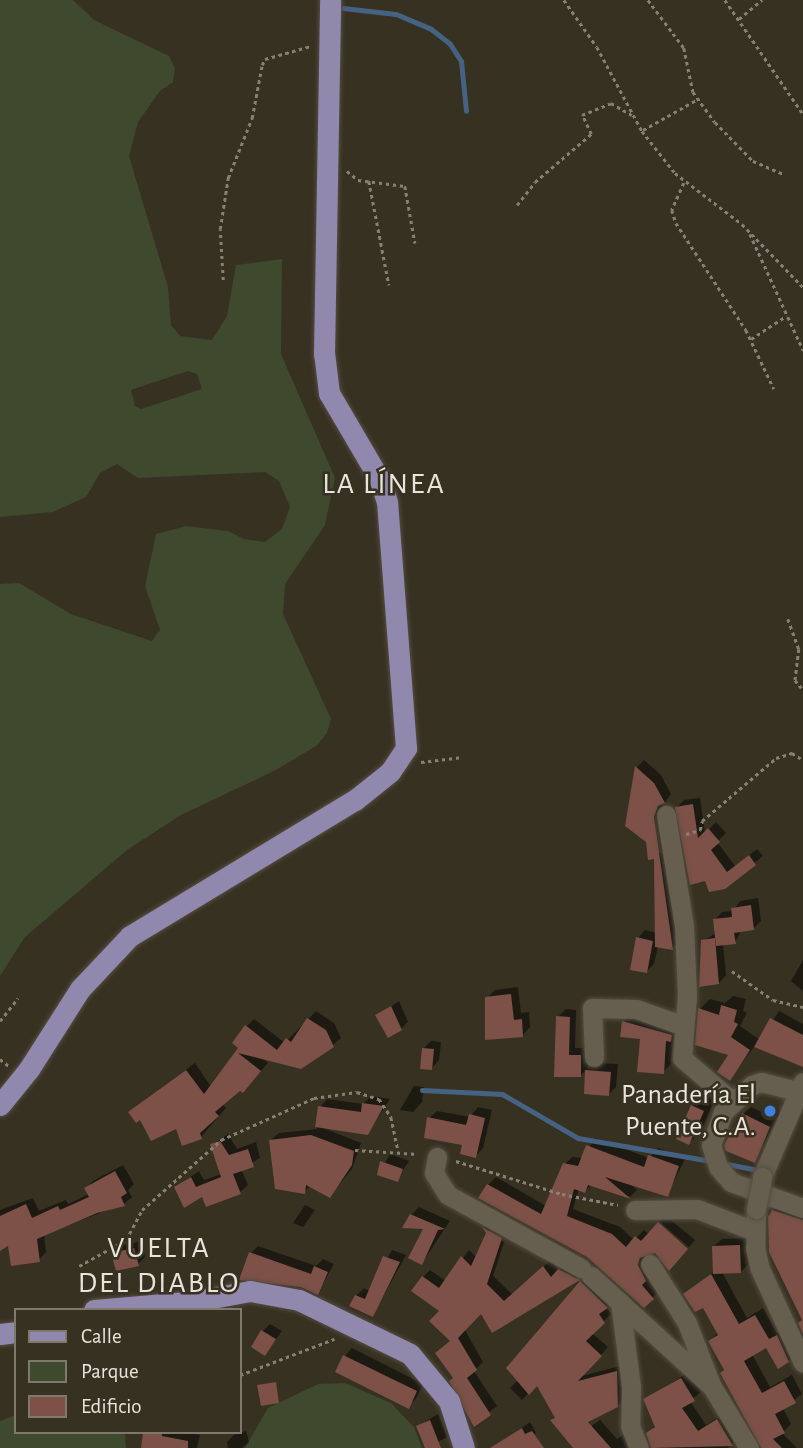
<!DOCTYPE html>
<html>
<head>
<meta charset="utf-8">
<style>
	body { margin:0 }
	#map { position:relative; width:803px; height:1448px; overflow:hidden; background:#373122; font-family:"Alegreya Sans",sans-serif }
	div>[style] { position:absolute }
	.green>* { inset:0; background:#3e492e }
	.shadow>* { inset:0; background:#0007 }
	.stream>* { height:5px; margin:-2.5px; padding:0 2.5px; transform-origin:2.5px; border-radius:2.5px; background:#466282 }
	.building>* { inset:0; background:#7d5147 }
	.path>* { height:2.5px; margin-top:-1.25px; transform-origin:0; background:repeating-linear-gradient(90deg,#868174 0 3.5px,transparent 0 7px) }
	.roads { filter:drop-shadow(0 0 2px #544d40) drop-shadow(0 0 2px #544d40) }
	.minor>* { height:19px; margin:-9.5px; padding:0 9.5px; transform-origin:9.5px; border-radius:9.5px; background:#665f4f }
	.major>* { height:21px; margin:-10.5px; padding:0 10.5px; transform-origin:10.5px; border-radius:10.5px; background:#9188ae }
	.bridges { filter:drop-shadow(0 0 2px #544d40) drop-shadow(0 0 2px #544d40) }
	.minor-bridge>* { height:19px; margin:-9.5px; padding:0 9.5px; transform-origin:9.5px; border-radius:9.5px; background:#665f4f }
	.dots>* { width:19px; height:19px; translate:-50% -50%; box-sizing:border-box; border:4px solid #373122; border-radius:50% }
	span { translate:-50% -50%; white-space:nowrap; text-align:center; line-height:1.15; -webkit-text-stroke:5px #373122; paint-order:stroke }
	.poi-label { font-size:28px; color:#e9e4db }
	.right { translate:-100% -50%; text-align:right }
	.neighbourhood-label { font-size:30px; color:#e9e4db; letter-spacing:2px }
	.legend { position:absolute; left:14px; top:1308px; width:228px; height:126px; box-sizing:border-box; background:#373122; border:2px solid #7e796c; margin:0; padding:9px 12px; list-style:none; font-size:21px; color:#e9e4db }
	.legend li { display:flex; align-items:center; gap:14px; height:35px }
	.legend b { width:35px; border:2px solid #7e796c }
</style>
</head>
<body>
<div id="map">
	<div class="green">
		<i style="clip-path:polygon(evenodd,0 0,73px 0,94px 20px,169px 56px,175px 68px,173px 82px,160px 91px,138px 122px,129px 156px,168px 287px,171px 325px,180px 336px,212px 340px,227px 316px,236px 265px,282px 259px,281px 354px,335px 478px,325px 525px,285px 584px,283px 614px,331px 719px,327px 733px,316px 746px,276px 770px,181px 815px,127px 850px,25px 937px,0 976px,0 584px,19px 583px,71px 614px,152px 641px,160px 630px,145px 586px,156px 534px,186px 526px,228px 531px,244px 539px,265px 542px,282px 529px,290px 507px,279px 481px,265px 472px,138px 478px,117px 464px,100px 473px,86px 497px,53px 512px,0 517px,0 0,188px 371px,197px 374px,202px 389px,141px 409px,135px 406px,131px 390px,188px 371px)"></i>
		<i style="clip-path:polygon(345px 1383px,391px 1403px,414px 1427px,422px 1448px,245px 1448px,268px 1408px,318px 1384px)"></i>
		<i style="clip-path:polygon(16px 1415px,16px 1432px,125px 1432px,126px 1448px,0 1448px,0 1421px)"></i>
	</div>
	<div class="shadow">
		<i style="clip-path:polygon(evenodd,644px 760px,661px 775px,671px 794px,661px 808px,680px 941px,672px 948px,658px 946px,654px 964px,647px 971px,638px 938px,645px 930px,657px 933px,655px 857px,647px 841px,627px 826px,637px 767px,644px 760px,654px 808px,661px 853px,657px 853px,654px 808px)"></i>
		<i style="clip-path:polygon(700px 798px,705px 833px,716px 822px,726px 833px,717px 842px,735px 866px,757px 849px,763px 856px,724px 887px,677px 807px,684px 800px)"></i>
		<i style="clip-path:polygon(758px 898px,761px 921px,753px 929px,742px 930px,735px 942px,723px 944px,726px 975px,719px 983px,703px 941px,716px 933px,715px 920px,722px 912px,733px 911px,740px 901px)"></i>
		<i style="clip-path:polygon(803px 960px,803px 991px,791px 981px)"></i>
		<i style="clip-path:polygon(518px 987px,521px 1013px,529px 1012px,530px 1027px,523px 1035px,487px 998px,495px 990px)"></i>
		<i style="clip-path:polygon(733px 996px,746px 999px,743px 1011px,747px 1013px,740px 1026px,760px 1040px,779px 1011px,803px 1024px,803px 1065px,755px 1046px,730px 1078px,731px 1054px,700px 1009px,710px 999px,725px 1003px)"></i>
		<i style="clip-path:polygon(399px 1001px,408px 1022px,401px 1029px,377px 1016px)"></i>
		<i style="clip-path:polygon(566px 1009px,576px 1010px,575px 1048px,588px 1048px,588px 1069px,594px 1063px,618px 1064px,616px 1087px,609px 1094px,586px 1092px,587px 1069px,581px 1075px,556px 1075px,558px 1017px)"></i>
		<i style="clip-path:polygon(316px 1011px,334px 1023px,341px 1038px,333px 1045px,260px 1056px,268px 1063px,243px 1091px,240px 1089px,222px 1104px,226px 1108px,201px 1137px,138px 1105px,195px 1063px,211px 1087px,241px 1048px,247px 1026px,254px 1019px,285px 1043px)"></i>
		<i style="clip-path:polygon(631px 1014px,678px 1032px,673px 1038px,671px 1064px,663px 1072px,642px 1037px,624px 1022px)"></i>
		<i style="clip-path:polygon(431px 1041px,441px 1042px,439px 1060px,432px 1068px,424px 1048px)"></i>
		<i style="clip-path:polygon(414px 1086px,424px 1087px,422px 1102px,413px 1112px,400px 1110px)"></i>
		<i style="clip-path:polygon(704px 1094px,715px 1099px,701px 1131px,689px 1143px,692px 1106px)"></i>
		<i style="clip-path:polygon(371px 1096px,390px 1099px,368px 1133px,318px 1126px,361px 1143px,352px 1169px,330px 1196px,311px 1185px,304px 1192px,271px 1140px,279px 1133px,317px 1129px,320px 1107px,327px 1099px,363px 1104px)"></i>
		<i style="clip-path:polygon(478px 1107px,492px 1110px,483px 1148px,476px 1156px,429px 1118px,437px 1111px,470px 1117px)"></i>
		<i style="clip-path:polygon(751px 1107px,777px 1119px,754px 1161px,743px 1114px)"></i>
		<i style="clip-path:polygon(228px 1134px,237px 1149px,256px 1142px,260px 1158px,241px 1169px,248px 1185px,240px 1192px,203px 1195px,176px 1187px,199px 1171px,204px 1180px,222px 1174px,212px 1145px)"></i>
		<i style="clip-path:polygon(595px 1138px,649px 1158px,658px 1148px,685px 1159px,667px 1195px,628px 1182px,637px 1190px,630px 1197px,591px 1185px,585px 1191px,579px 1189px,573px 1209px,620px 1227px,634px 1240px,644px 1230px,649px 1234px,656px 1251px,645px 1254px,660px 1290px,644px 1306px,588px 1256px,488px 1185px,496px 1177px,546px 1206px,565px 1164px,572px 1157px,583px 1158px)"></i>
		<i style="clip-path:polygon(390px 1154px,409px 1161px,397px 1180px,379px 1174px)"></i>
		<i style="clip-path:polygon(123px 1165px,134px 1184px,128px 1190px,132px 1197px,124px 1204px,44px 1234px,46px 1252px,39px 1260px,10px 1244px,0 1249px,0 1210px,33px 1198px,39px 1211px,66px 1200px,68px 1204px,89px 1194px,86px 1188px,93px 1181px)"></i>
		<i style="clip-path:polygon(781px 1203px,803px 1218px,803px 1318px,774px 1211px)"></i>
		<i style="clip-path:polygon(305px 1205px,315px 1210px,303px 1227px,293px 1223px)"></i>
		<i style="clip-path:polygon(419px 1207px,450px 1221px,422px 1263px,426px 1228px,411px 1215px)"></i>
		<i style="clip-path:polygon(666px 1216px,695px 1240px,689px 1247px,660px 1222px)"></i>
		<i style="clip-path:polygon(490px 1221px,508px 1231px,505px 1238px,490px 1230px,490px 1234px,504px 1242px,493px 1276px,513px 1295px,551px 1260px,559px 1270px,566px 1263px,585px 1272px,492px 1330px,481px 1311px,465px 1330px,483px 1362px,474px 1371px,497px 1406px,474px 1424px,455px 1378px,452px 1340px,442px 1310px,423px 1277px,430px 1270px,446px 1281px,469px 1250px,477px 1258px,488px 1233px,484px 1227px)"></i>
		<i style="clip-path:polygon(747px 1238px,748px 1264px,741px 1272px,722px 1272px,747px 1318px,763px 1308px,777px 1333px,785px 1329px,796px 1353px,788px 1361px,767px 1346px,752px 1354px,770px 1387px,792px 1375px,802px 1394px,783px 1408px,791px 1424px,782px 1433px,797px 1448px,761px 1448px,710px 1341px,719px 1332px,703px 1305px,685px 1294px,715px 1271px,714px 1246px,722px 1239px)"></i>
		<i style="clip-path:polygon(142px 1241px,145px 1257px,138px 1264px,113px 1254px,121px 1246px)"></i>
		<i style="clip-path:polygon(258px 1246px,316px 1266px,323px 1259px,334px 1264px,318px 1293px,251px 1253px)"></i>
		<i style="clip-path:polygon(392px 1250px,406px 1255px,373px 1315px,356px 1296px,364px 1288px,370px 1291px)"></i>
		<i style="clip-path:polygon(589px 1275px,614px 1300px,607px 1307px,611px 1314px,592px 1333px,608px 1347px,582px 1376px,624px 1365px,625px 1398px,617px 1406px,538px 1383px,522px 1400px,510px 1388px,520px 1378px,539px 1334px,536px 1332px)"></i>
		<i style="clip-path:polygon(270px 1324px,282px 1331px,265px 1354px,263px 1331px)"></i>
		<i style="clip-path:polygon(352px 1348px,423px 1384px,416px 1399px,408px 1406px,345px 1356px)"></i>
		<i style="clip-path:polygon(689px 1372px,701px 1392px,690px 1401px,706px 1425px,725px 1413px,740px 1437px,727px 1448px,653px 1448px,648px 1433px,656px 1425px,645px 1400px)"></i>
		<i style="clip-path:polygon(438px 1414px,447px 1437px,427px 1448px,418px 1426px)"></i>
		<i style="clip-path:polygon(600px 1420px,617px 1439px,629px 1431px,637px 1448px,577px 1448px,579px 1435px)"></i>
		<i style="clip-path:polygon(530px 1422px,536px 1433px,510px 1448px,505px 1440px)"></i>
		<i style="clip-path:polygon(246px 1431px,249px 1442px,242px 1448px,228px 1448px,227px 1442px,234px 1435px)"></i>
		<i style="clip-path:polygon(145px 1432px,185px 1432px,200px 1435px,197px 1448px,142px 1448px)"></i>
	</div>
	<div class="stream">
		<i style="left:343px;top:8px;width:53px;rotate:6.5deg"></i>
		<i style="left:396px;top:14px;width:38px;rotate:23deg"></i>
		<i style="left:431px;top:29px;width:24px;rotate:38deg"></i>
		<i style="left:450px;top:44px;width:20px;rotate:57deg"></i>
		<i style="left:461px;top:61px;width:50px;rotate:84.3deg"></i>
		<i style="left:422px;top:1090px;width:80px;rotate:2.9deg"></i>
		<i style="left:502px;top:1094px;width:88px;rotate:30.1deg"></i>
		<i style="left:578px;top:1138px;width:129px;rotate:9.8deg"></i>
		<i style="left:727px;top:1164px;width:26px;rotate:11deg"></i>
	</div>
	<div class="building">
		<i style="clip-path:polygon(635px 766px,654px 783px,665px 803px,658px 806px,654px 817px,673px 950px,655px 947px,654px 859px,648px 860px,646px 842px,625px 826px)"></i>
		<i style="clip-path:polygon(693px 804px,698px 838px,708px 828px,720px 842px,711px 850px,727px 872px,749px 855px,756px 865px,725px 889px,709px 892px,705px 881px,690px 885px,675px 807px)"></i>
		<i style="clip-path:polygon(751px 905px,754px 930px,734px 933px,736px 944px,716px 946px,713px 919px,732px 917px,731px 908px)"></i>
		<i style="clip-path:polygon(636px 937px,653px 941px,647px 973px,630px 970px)"></i>
		<i style="clip-path:polygon(715px 938px,719px 984px,699px 987px,701px 940px)"></i>
		<i style="clip-path:polygon(511px 994px,514px 1020px,522px 1019px,523px 1037px,485px 1040px,485px 997px)"></i>
		<i style="clip-path:polygon(721px 1005px,737px 1010px,734px 1022px,738px 1024px,731px 1037px,750px 1050px,730px 1081px,717px 1072px,728px 1055px,695px 1045px,698px 1008px,719px 1015px)"></i>
		<i style="clip-path:polygon(391px 1006px,402px 1030px,388px 1038px,375px 1015px)"></i>
		<i style="clip-path:polygon(556px 1016px,570px 1017px,569px 1055px,581px 1055px,581px 1077px,554px 1077px)"></i>
		<i style="clip-path:polygon(307px 1018px,326px 1030px,334px 1047px,301px 1069px,238px 1053px,261px 1071px,243px 1093px,240px 1091px,215px 1112px,219px 1116px,200px 1133px,202px 1139px,182px 1146px,176px 1129px,151px 1141px,140px 1120px,136px 1123px,128px 1112px,186px 1070px,204px 1094px,238px 1048px,232px 1043px,245px 1025px,277px 1050px,286px 1038px,291px 1042px)"></i>
		<i style="clip-path:polygon(770px 1018px,803px 1035px,803px 1067px,754px 1047px)"></i>
		<i style="clip-path:polygon(622px 1021px,672px 1035px,671px 1042px,666px 1041px,664px 1074px,637px 1072px,640px 1039px,620px 1037px)"></i>
		<i style="clip-path:polygon(422px 1048px,434px 1049px,432px 1070px,420px 1069px)"></i>
		<i style="clip-path:polygon(585px 1070px,611px 1072px,609px 1096px,584px 1094px)"></i>
		<i style="clip-path:polygon(362px 1103px,384px 1106px,368px 1135px,315px 1127px,318px 1106px,361px 1112px)"></i>
		<i style="clip-path:polygon(691px 1105px,704px 1111px,689px 1145px,676px 1139px)"></i>
		<i style="clip-path:polygon(742px 1113px,770px 1127px,755px 1163px,726px 1151px,724px 1145px)"></i>
		<i style="clip-path:polygon(469px 1114px,485px 1118px,476px 1158px,460px 1154px,462px 1145px,424px 1138px,427px 1117px,466px 1125px)"></i>
		<i style="clip-path:polygon(311px 1135px,354px 1151px,352px 1165px,330px 1198px,306px 1185px,305px 1194px,275px 1189px,269px 1140px)"></i>
		<i style="clip-path:polygon(220px 1141px,229px 1155px,248px 1149px,254px 1167px,233px 1174px,241px 1194px,206px 1207px,202px 1197px,184px 1208px,174px 1187px,191px 1177px,196px 1187px,221px 1177px,210px 1144px)"></i>
		<i style="clip-path:polygon(586px 1145px,644px 1167px,648px 1155px,679px 1166px,668px 1197px,605px 1177px,631px 1199px,588px 1185px,585px 1193px,574px 1189px,567px 1216px,612px 1234px,626px 1247px,635px 1236px,641px 1241px,658px 1222px,688px 1249px,669px 1271px,655px 1253px,640px 1258px,638px 1265px,646px 1281px,642px 1285px,654px 1299px,644px 1308px,587px 1257px,478px 1198px,487px 1184px,541px 1214px,563px 1163px,578px 1166px)"></i>
		<i style="clip-path:polygon(380px 1161px,403px 1169px,398px 1182px,377px 1175px)"></i>
		<i style="clip-path:polygon(115px 1171px,127px 1193px,121px 1197px,125px 1206px,97px 1213px,37px 1239px,40px 1262px,11px 1266px,8px 1246px,0 1251px,0 1216px,26px 1204px,32px 1218px,58px 1206px,60px 1210px,89px 1197px,84px 1188px)"></i>
		<i style="clip-path:polygon(772px 1210px,803px 1220px,803px 1334px,798px 1323px,802px 1320px,769px 1252px,768px 1217px)"></i>
		<i style="clip-path:polygon(410px 1214px,445px 1229px,438px 1230px,422px 1265px,408px 1258px,423px 1229px,402px 1228px)"></i>
		<i style="clip-path:polygon(482px 1227px,502px 1238px,487px 1284px,504px 1301px,543px 1266px,551px 1277px,558px 1269px,580px 1280px,492px 1333px,481px 1314px,458px 1338px,477px 1370px,467px 1378px,491px 1415px,474px 1427px,449px 1381px,453px 1378px,435px 1353px,450px 1341px,429px 1321px,439px 1311px,411px 1291px,422px 1276px,439px 1288px,461px 1256px,471px 1266px,486px 1233px)"></i>
		<i style="clip-path:polygon(740px 1245px,741px 1273px,713px 1274px,712px 1246px)"></i>
		<i style="clip-path:polygon(134px 1248px,139px 1266px,116px 1271px,111px 1253px)"></i>
		<i style="clip-path:polygon(249px 1252px,311px 1274px,314px 1266px,328px 1272px,318px 1295px,301px 1287px,239px 1280px)"></i>
		<i style="clip-path:polygon(383px 1256px,400px 1262px,373px 1317px,349px 1306px,355px 1295px,365px 1299px)"></i>
		<i style="clip-path:polygon(711px 1274px,739px 1324px,755px 1315px,769px 1339px,777px 1335px,789px 1362px,778px 1369px,766px 1348px,744px 1361px,762px 1393px,784px 1381px,796px 1403px,775px 1414px,785px 1433px,773px 1439px,782px 1448px,761px 1448px,720px 1373px,724px 1370px,708px 1341px,718px 1335px,703px 1308px,695px 1312px,683px 1294px)"></i>
		<i style="clip-path:polygon(580px 1281px,608px 1308px,599px 1314px,605px 1323px,586px 1341px,602px 1356px,578px 1381px,617px 1371px,618px 1407px,588px 1422px,611px 1448px,573px 1448px,550px 1420px,555px 1418px,537px 1386px,529px 1395px,506px 1368px)"></i>
		<i style="clip-path:polygon(261px 1330px,276px 1339px,265px 1356px,251px 1347px)"></i>
		<i style="clip-path:polygon(343px 1355px,417px 1391px,409px 1409px,335px 1372px)"></i>
		<i style="clip-path:polygon(681px 1378px,695px 1401px,682px 1408px,698px 1431px,717px 1419px,733px 1446px,651px 1448px,646px 1433px,655px 1427px,643px 1399px)"></i>
		<i style="clip-path:polygon(276px 1382px,279px 1403px,261px 1406px,257px 1385px)"></i>
		<i style="clip-path:polygon(430px 1420px,441px 1448px,425px 1448px,416px 1426px)"></i>
		<i style="clip-path:polygon(522px 1428px,525px 1434px,532px 1431px,544px 1448px,490px 1448px)"></i>
		<i style="clip-path:polygon(143px 1432px,162px 1432px,162px 1436px,188px 1441px,188px 1448px,141px 1448px)"></i>
	</div>
	<div class="path">
		<i style="left:564px;top:0;width:57px;rotate:54.9deg"></i>
		<i style="left:597px;top:47px;width:95px;rotate:61.8deg"></i>
		<i style="left:642px;top:131px;width:53px;rotate:51.8deg"></i>
		<i style="left:675px;top:173px;width:84px;rotate:37.3deg"></i>
		<i style="left:742px;top:224px;width:88px;rotate:45.9deg"></i>
		<i style="left:648px;top:0;width:60px;rotate:53.1deg"></i>
		<i style="left:684px;top:48px;width:45px;rotate:78.4deg"></i>
		<i style="left:693px;top:92px;width:37px;rotate:54deg"></i>
		<i style="left:715px;top:122px;width:54px;rotate:45.7deg"></i>
		<i style="left:753px;top:161px;width:34px;rotate:23deg"></i>
		<i style="left:725px;top:0;width:138px;rotate:55.6deg"></i>
		<i style="left:739px;top:19px;width:30px;rotate:-40deg"></i>
		<i style="left:643px;top:130px;width:63px;rotate:-29.4deg"></i>
		<i style="left:347px;top:171px;width:14px;rotate:39deg"></i>
		<i style="left:358px;top:180px;width:47px;rotate:7.3deg"></i>
		<i style="left:405px;top:186px;width:58px;rotate:80deg"></i>
		<i style="left:369px;top:181px;width:106px;rotate:79.1deg"></i>
		<i style="left:684px;top:183px;width:30px;rotate:114deg"></i>
		<i style="left:672px;top:210px;width:14px;rotate:73deg"></i>
		<i style="left:676px;top:223px;width:128px;rotate:56.8deg"></i>
		<i style="left:746px;top:330px;width:65px;rotate:64.6deg"></i>
		<i style="left:517px;top:205px;width:29px;rotate:-52deg"></i>
		<i style="left:535px;top:182px;width:74px;rotate:-40.6deg"></i>
		<i style="left:591px;top:134px;width:21px;rotate:-115deg"></i>
		<i style="left:582px;top:115px;width:31px;rotate:-22deg"></i>
		<i style="left:611px;top:103px;width:24px;rotate:30deg"></i>
		<i style="left:750px;top:234px;width:128px;rotate:65.4deg"></i>
		<i style="left:223px;top:280px;width:51px;rotate:-93.4deg"></i>
		<i style="left:220px;top:229px;width:52px;rotate:-81.1deg"></i>
		<i style="left:228px;top:178px;width:65px;rotate:-68.2deg"></i>
		<i style="left:252px;top:118px;width:54px;rotate:-79.3deg"></i>
		<i style="left:262px;top:65px;width:7px;rotate:-63deg"></i>
		<i style="left:265px;top:59px;width:48px;rotate:-15.8deg"></i>
		<i style="left:751px;top:339px;width:42px;rotate:-33.3deg"></i>
		<i style="left:788px;top:619px;width:32px;rotate:70deg"></i>
		<i style="left:799px;top:649px;width:31px;rotate:97deg"></i>
		<i style="left:795px;top:680px;width:13px;rotate:51deg"></i>
		<i style="left:421px;top:762px;width:42px;rotate:-6.8deg"></i>
		<i style="left:686px;top:834px;width:15px;rotate:-16deg"></i>
		<i style="left:700px;top:830px;width:9px;rotate:-77deg"></i>
		<i style="left:702px;top:821px;width:97px;rotate:-40.4deg"></i>
		<i style="left:776px;top:758px;width:17px;rotate:-17deg"></i>
		<i style="left:792px;top:753px;width:13px;rotate:32deg"></i>
		<i style="left:732px;top:971px;width:50px;rotate:35.3deg"></i>
		<i style="left:773px;top:1000px;width:31px;rotate:13deg"></i>
		<i style="left:0;top:1021px;width:29px;rotate:-52deg"></i>
		<i style="left:0;top:1059px;width:11px;rotate:38deg"></i>
		<i style="left:355px;top:1150px;width:63px;rotate:3.6deg"></i>
		<i style="left:456px;top:1161px;width:111px;rotate:17.3deg"></i>
		<i style="left:562px;top:1194px;width:57px;rotate:11.1deg"></i>
		<i style="left:79px;top:1266px;width:54px;rotate:-29deg"></i>
		<i style="left:126px;top:1240px;width:34px;rotate:-62deg"></i>
		<i style="left:142px;top:1210px;width:106px;rotate:-41.5deg"></i>
		<i style="left:221px;top:1140px;width:102px;rotate:-24.3deg"></i>
		<i style="left:314px;top:1098px;width:43px;rotate:-7.9deg"></i>
		<i style="left:357px;top:1092px;width:23px;rotate:18deg"></i>
		<i style="left:379px;top:1099px;width:22px;rotate:56deg"></i>
		<i style="left:391px;top:1117px;width:35px;rotate:78deg"></i>
		<i style="left:240px;top:1375px;width:101px;rotate:-21deg"></i>
	</div>
	<div class="roads">
		<div class="minor">
			<i style="left:666px;top:815px;width:112px;rotate:80.8deg"></i>
			<i style="left:684px;top:926px;width:69px;rotate:87.5deg"></i>
			<i style="left:687px;top:995px;width:63px;rotate:94.5deg"></i>
			<i style="left:682px;top:1058px;width:66px;rotate:40.7deg"></i>
			<i style="left:594px;top:1057px;width:49px;rotate:-92.3deg"></i>
			<i style="left:592px;top:1008px;width:44px;rotate:1.3deg"></i>
			<i style="left:636px;top:1009px;width:51px;rotate:19.5deg"></i>
			<i style="left:797px;top:1091px;width:37px;rotate:-166deg"></i>
			<i style="left:761px;top:1082px;width:9px;rotate:162deg"></i>
			<i style="left:752px;top:1085px;width:40px;rotate:137deg"></i>
			<i style="left:723px;top:1112px;width:35px;rotate:110deg"></i>
			<i style="left:711px;top:1145px;width:23px;rotate:72deg"></i>
			<i style="left:718px;top:1167px;width:20px;rotate:49deg"></i>
			<i style="left:731px;top:1182px;width:77px;rotate:19.9deg"></i>
			<i style="left:437px;top:1157px;width:16px;rotate:101deg"></i>
			<i style="left:434px;top:1173px;width:26px;rotate:58deg"></i>
			<i style="left:448px;top:1195px;width:152px;rotate:28.8deg"></i>
			<i style="left:762px;top:1177px;width:103px;rotate:-66.7deg"></i>
			<i style="left:756px;top:1209px;width:39px;rotate:91deg"></i>
			<i style="left:755px;top:1248px;width:22px;rotate:77deg"></i>
			<i style="left:760px;top:1269px;width:103px;rotate:65.4deg"></i>
			<i style="left:635px;top:1210px;width:62px;rotate:-0.9deg"></i>
			<i style="left:697px;top:1209px;width:62px;rotate:20.8deg"></i>
			<i style="left:650px;top:1264px;width:70px;rotate:57.9deg"></i>
			<i style="left:687px;top:1323px;width:66px;rotate:68.8deg"></i>
			<i style="left:711px;top:1385px;width:74px;rotate:58.9deg"></i>
			<i style="left:591px;top:1276px;width:161px;rotate:42.5deg"></i>
			<i style="left:620px;top:1302px;width:86px;rotate:82.6deg"></i>
			<i style="left:631px;top:1387px;width:39px;rotate:91deg"></i>
			<i style="left:630px;top:1426px;width:24px;rotate:68deg"></i>
		</div>
		<div class="major">
			<i style="left:0;top:1105px;width:46px;rotate:-51.1deg"></i>
			<i style="left:29px;top:1069px;width:95px;rotate:-57.5deg"></i>
			<i style="left:80px;top:989px;width:73px;rotate:-46.7deg"></i>
			<i style="left:130px;top:936px;width:263px;rotate:-31.2deg"></i>
			<i style="left:355px;top:800px;width:45px;rotate:-38.7deg"></i>
			<i style="left:390px;top:772px;width:29px;rotate:-56deg"></i>
			<i style="left:406px;top:748px;width:247px;rotate:-94.4deg"></i>
			<i style="left:387px;top:502px;width:23px;rotate:-108deg"></i>
			<i style="left:380px;top:480px;width:101px;rotate:-120.4deg"></i>
			<i style="left:329px;top:393px;width:39px;rotate:-97deg"></i>
			<i style="left:324px;top:354px;width:354px;rotate:-89deg"></i>
			<i style="left:94px;top:1310px;width:102px;rotate:-5deg"></i>
			<i style="left:196px;top:1301px;width:55px;rotate:-10.5deg"></i>
			<i style="left:250px;top:1291px;width:50px;rotate:10.4deg"></i>
			<i style="left:299px;top:1300px;width:123px;rotate:25.9deg"></i>
			<i style="left:410px;top:1354px;width:61px;rotate:50.3deg"></i>
			<i style="left:449px;top:1401px;width:49px;rotate:72.3deg"></i>
			<i style="left:0;top:1334px;width:16px;rotate:-7deg"></i>
		</div>
	</div>
	<div class="bridges">
		<div class="minor-bridge">
			<i style="left:756px;top:1209px;width:33px;rotate:-79deg"></i>
		</div>
	</div>
	<div class="dots">
		<i style="left:770px;top:1111px;background:#3f7fe0"></i>
	</div>
	<div class="poi-label">
		<span class="right" style="left:756px;top:1111px">Panadería El<br>Puente, C.A.</span>
	</div>
	<div class="neighbourhood-label">
		<span style="left:384px;top:484px">LA LÍNEA</span>
		<span style="left:159px;top:1265px">VUELTA<br>DEL DIABLO</span>
	</div>
	<ul class="legend">
	<li><b style="height:9px;background:#9188ae"></b>Calle</li>
	<li><b style="height:19px;background:#3e492e"></b>Parque</li>
	<li><b style="height:19px;background:#7d5147"></b>Edificio</li>
	</ul>
</div>
</body>
</html>
